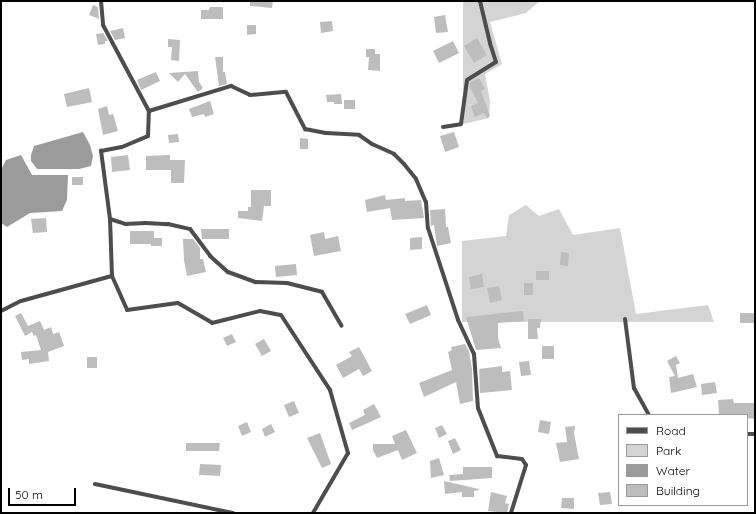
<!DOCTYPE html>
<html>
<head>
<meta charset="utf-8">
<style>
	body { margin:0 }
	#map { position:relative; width:756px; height:514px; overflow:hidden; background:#fff; font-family:Quicksand,sans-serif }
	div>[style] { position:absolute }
	.green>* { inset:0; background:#d4d4d4 }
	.water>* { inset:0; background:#9b9b9b }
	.building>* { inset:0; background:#bdbdbd }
	.minor>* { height:4px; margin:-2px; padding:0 2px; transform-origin:2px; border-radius:2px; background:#4d4d4d }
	span { translate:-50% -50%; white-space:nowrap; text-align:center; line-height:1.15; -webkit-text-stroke:3px #fff; paint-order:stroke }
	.frame { position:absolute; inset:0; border:2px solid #000; pointer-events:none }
	.legend { position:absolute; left:618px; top:414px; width:130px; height:92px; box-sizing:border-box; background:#fff; border:1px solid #999; margin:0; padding:5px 7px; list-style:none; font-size:12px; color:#000 }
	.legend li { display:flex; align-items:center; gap:8px; height:20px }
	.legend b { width:20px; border:1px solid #999 }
	.scale { position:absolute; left:8px; top:488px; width:68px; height:18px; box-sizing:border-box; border:2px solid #000; border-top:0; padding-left:5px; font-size:12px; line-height:14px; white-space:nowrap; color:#000; -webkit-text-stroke:3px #fff; paint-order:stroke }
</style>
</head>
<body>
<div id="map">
	<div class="green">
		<i style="clip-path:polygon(463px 1px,540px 1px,526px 13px,490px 22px,502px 64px,485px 74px,490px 101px,489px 118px,463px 124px)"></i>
		<i style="clip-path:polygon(526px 205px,539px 216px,559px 209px,573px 235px,620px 228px,636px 314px,708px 305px,714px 322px,462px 322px,462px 241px,506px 236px,509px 215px)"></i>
	</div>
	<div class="water">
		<i style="clip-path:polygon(83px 132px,90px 145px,93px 156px,91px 166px,79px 169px,37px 169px,31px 161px,31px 155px,34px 146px)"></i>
		<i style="clip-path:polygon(21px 155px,32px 175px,68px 175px,67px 200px,62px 211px,30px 213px,7px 227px,1px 223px,1px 170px,6px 160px)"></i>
	</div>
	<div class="building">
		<i style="clip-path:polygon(250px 1px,273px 1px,272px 8px,250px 6px)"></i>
		<i style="clip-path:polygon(93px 5px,98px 7px,99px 19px,89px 15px)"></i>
		<i style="clip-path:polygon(210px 7px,223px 7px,223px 19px,201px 19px,201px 10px,209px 10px)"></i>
		<i style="clip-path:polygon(445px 15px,448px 32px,436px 33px,434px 17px)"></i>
		<i style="clip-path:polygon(332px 21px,333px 31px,321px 33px,320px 22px)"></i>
		<i style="clip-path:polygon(247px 25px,256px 25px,256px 34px,247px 35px)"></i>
		<i style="clip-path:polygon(123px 28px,125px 38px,115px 40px,110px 31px)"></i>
		<i style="clip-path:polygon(103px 33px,108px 41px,105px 41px,105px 44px,98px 45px,96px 34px)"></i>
		<i style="clip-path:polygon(477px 38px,487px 55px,474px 63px,464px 46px)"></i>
		<i style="clip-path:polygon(168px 39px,180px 40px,179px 61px,171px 60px,172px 47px,168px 47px)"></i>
		<i style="clip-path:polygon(453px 41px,459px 53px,439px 63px,433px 51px)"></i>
		<i style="clip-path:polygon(366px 49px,375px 49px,375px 54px,380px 54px,380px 71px,368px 70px,369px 57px,366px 57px)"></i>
		<i style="clip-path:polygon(215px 57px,223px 57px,223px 72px,225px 72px,227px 84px,219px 86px)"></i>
		<i style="clip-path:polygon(198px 71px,199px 82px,203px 88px,198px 92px,185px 74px,178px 82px,169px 73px)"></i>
		<i style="clip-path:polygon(156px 72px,160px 81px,141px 90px,137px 80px)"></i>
		<i style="clip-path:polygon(479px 78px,485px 89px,481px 91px,490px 116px,487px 118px,484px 113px,475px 117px,471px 106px,478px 103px,470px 87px,470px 82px)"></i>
		<i style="clip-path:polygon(89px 88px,92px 102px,67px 107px,64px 94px)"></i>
		<i style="clip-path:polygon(341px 94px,342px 104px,334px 104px,334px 102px,327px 102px,326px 95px)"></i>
		<i style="clip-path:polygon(344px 100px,355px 100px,355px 109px,344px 109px)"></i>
		<i style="clip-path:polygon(210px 101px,214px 114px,205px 117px,204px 114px,192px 117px,189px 109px)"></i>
		<i style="clip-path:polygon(107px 106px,109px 115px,113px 114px,118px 131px,103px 135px,98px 109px)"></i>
		<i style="clip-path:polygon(454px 132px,459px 147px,445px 152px,440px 136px)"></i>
		<i style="clip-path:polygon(178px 134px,179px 142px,169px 143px,168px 135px)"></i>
		<i style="clip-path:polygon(300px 138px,308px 139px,308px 149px,300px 149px)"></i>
		<i style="clip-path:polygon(128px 155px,130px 170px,112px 172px,111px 157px)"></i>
		<i style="clip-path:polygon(170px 155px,170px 160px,185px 160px,184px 183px,171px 183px,171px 170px,146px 170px,146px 156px)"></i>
		<i style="clip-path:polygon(72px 177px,83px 177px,83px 185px,72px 185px)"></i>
		<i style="clip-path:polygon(251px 190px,271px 190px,271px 206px,264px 206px,262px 221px,238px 218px,238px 211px,248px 211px,248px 207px,251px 207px)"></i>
		<i style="clip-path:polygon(385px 195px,386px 200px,405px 198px,405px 201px,421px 200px,424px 218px,392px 220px,390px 208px,367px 212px,365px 200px)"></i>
		<i style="clip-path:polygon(445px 209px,446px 227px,448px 227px,451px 243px,437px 246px,434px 225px,431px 226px,430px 210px)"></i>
		<i style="clip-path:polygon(46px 218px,47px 232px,33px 233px,31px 219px)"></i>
		<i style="clip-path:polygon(201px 229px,229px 229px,229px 239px,202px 239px)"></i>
		<i style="clip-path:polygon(130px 231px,154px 231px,154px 238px,162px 238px,162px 246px,151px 246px,151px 244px,130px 244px)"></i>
		<i style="clip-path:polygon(324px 232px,325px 239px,338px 236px,341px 251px,314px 256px,310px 235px)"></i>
		<i style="clip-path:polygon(422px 237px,422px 249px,410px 250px,410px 238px)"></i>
		<i style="clip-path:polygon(183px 239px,193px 239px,200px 248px,200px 259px,203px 259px,206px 272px,187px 276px,184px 260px)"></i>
		<i style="clip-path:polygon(561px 252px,569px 253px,568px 266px,560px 265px)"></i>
		<i style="clip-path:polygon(296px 264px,297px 275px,276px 277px,275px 266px)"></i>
		<i style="clip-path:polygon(536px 271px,549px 271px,549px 280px,536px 280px)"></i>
		<i style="clip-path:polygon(482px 274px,484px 287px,471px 289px,469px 277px)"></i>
		<i style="clip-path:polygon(524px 283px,533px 283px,533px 295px,524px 295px)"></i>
		<i style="clip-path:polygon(499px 286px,502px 300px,490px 303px,487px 288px)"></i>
		<i style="clip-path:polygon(427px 305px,431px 315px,410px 324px,405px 314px)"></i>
		<i style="clip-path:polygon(523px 311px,524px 321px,498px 323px,498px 338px,501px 348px,476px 350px,466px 317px)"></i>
		<i style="clip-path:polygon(21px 313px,28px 326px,40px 321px,44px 330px,51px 327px,53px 334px,59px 332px,64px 346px,48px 352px,49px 361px,29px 364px,29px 359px,22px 360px,21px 352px,41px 350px,36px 335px,34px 336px,32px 332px,25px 336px,15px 316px)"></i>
		<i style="clip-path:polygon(740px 313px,755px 313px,755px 323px,740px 323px)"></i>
		<i style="clip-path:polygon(528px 319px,541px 319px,540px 328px,537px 328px,538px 339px,528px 339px)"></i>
		<i style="clip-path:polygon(232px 334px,236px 342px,227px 346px,223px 338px)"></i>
		<i style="clip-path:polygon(264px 339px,271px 351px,262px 356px,255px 344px)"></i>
		<i style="clip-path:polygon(465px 344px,469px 351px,472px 369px,473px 401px,460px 404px,456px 382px,424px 397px,419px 383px,452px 370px,448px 352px,452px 350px,451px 347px)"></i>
		<i style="clip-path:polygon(542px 346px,554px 346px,554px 359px,542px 359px)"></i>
		<i style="clip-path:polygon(359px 347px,372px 371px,363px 376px,359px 369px,343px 378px,336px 365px,352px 356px,349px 352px)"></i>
		<i style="clip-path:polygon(676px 356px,680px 363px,676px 365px,678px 378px,693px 374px,697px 387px,671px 393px,669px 377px,675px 376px,667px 361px)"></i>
		<i style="clip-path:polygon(87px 357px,97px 357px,97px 368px,87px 368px)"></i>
		<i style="clip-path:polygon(529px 361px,531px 375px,521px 376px,519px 362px)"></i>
		<i style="clip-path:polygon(502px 366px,502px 372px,510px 371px,512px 390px,480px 393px,479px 369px)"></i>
		<i style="clip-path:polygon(715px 382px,717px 393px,702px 395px,701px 384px)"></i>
		<i style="clip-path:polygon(733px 399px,734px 403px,755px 403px,755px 419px,747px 418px,747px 415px,719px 415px,718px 400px)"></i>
		<i style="clip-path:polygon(294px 401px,299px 413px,289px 417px,284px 405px)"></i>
		<i style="clip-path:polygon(374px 404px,381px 417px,352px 430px,349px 423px,365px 415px,363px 410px)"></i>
		<i style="clip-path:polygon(540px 420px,551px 422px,549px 434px,538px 432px)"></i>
		<i style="clip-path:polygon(247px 422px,251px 432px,242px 436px,238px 426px)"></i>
		<i style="clip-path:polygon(271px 424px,275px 432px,265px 437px,262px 429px)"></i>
		<i style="clip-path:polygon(442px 425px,447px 434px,439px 438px,435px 428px)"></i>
		<i style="clip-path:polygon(575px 426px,574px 433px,579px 459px,560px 462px,556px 443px,567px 442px,565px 427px)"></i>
		<i style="clip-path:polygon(406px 430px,417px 453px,402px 460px,398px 450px,377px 458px,373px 450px,373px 444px,395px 444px,392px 436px)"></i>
		<i style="clip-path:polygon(320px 433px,331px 464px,322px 468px,307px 438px)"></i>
		<i style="clip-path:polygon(455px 438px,461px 450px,453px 454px,448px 441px)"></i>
		<i style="clip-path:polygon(186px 443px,220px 443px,219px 451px,186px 451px)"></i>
		<i style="clip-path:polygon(439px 458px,444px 475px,431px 478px,430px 461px)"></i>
		<i style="clip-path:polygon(200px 464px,221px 465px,220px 476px,199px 475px)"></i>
		<i style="clip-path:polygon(463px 467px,492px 467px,492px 478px,450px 481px,449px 475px,463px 474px)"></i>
		<i style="clip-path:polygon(444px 481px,479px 489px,479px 490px,474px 491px,474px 497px,462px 497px,462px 492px,445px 494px)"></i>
		<i style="clip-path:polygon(491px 492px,507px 496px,505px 503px,509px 504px,507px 513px,488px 511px)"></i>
		<i style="clip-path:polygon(610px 492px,612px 504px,600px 505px,598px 493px)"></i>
		<i style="clip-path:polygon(562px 498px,574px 498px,574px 509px,561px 508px)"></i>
	</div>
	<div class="minor">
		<i style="left:101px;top:1px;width:24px;rotate:85deg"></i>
		<i style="left:103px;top:25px;width:98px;rotate:61.9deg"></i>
		<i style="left:149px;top:111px;width:86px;rotate:-17deg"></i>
		<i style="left:231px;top:86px;width:21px;rotate:25deg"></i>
		<i style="left:250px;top:95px;width:36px;rotate:-5deg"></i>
		<i style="left:286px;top:92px;width:42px;rotate:62.8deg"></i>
		<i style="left:305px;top:129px;width:21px;rotate:11deg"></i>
		<i style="left:326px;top:133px;width:33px;rotate:3deg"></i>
		<i style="left:359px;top:135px;width:16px;rotate:35deg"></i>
		<i style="left:372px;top:144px;width:24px;rotate:24deg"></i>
		<i style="left:394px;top:154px;width:14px;rotate:45deg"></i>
		<i style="left:404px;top:164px;width:19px;rotate:51deg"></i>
		<i style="left:416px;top:179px;width:25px;rotate:67deg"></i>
		<i style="left:426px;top:202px;width:26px;rotate:86deg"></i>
		<i style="left:428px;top:228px;width:97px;rotate:71.9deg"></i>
		<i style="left:458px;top:320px;width:38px;rotate:65deg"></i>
		<i style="left:474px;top:354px;width:54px;rotate:85.8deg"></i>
		<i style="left:478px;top:408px;width:52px;rotate:68.4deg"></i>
		<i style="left:497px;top:456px;width:25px;rotate:7deg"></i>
		<i style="left:522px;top:459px;width:7px;rotate:56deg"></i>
		<i style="left:526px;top:465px;width:50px;rotate:107.4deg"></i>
		<i style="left:443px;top:127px;width:18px;rotate:-9deg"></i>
		<i style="left:461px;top:124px;width:44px;rotate:-82.2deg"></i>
		<i style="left:467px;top:80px;width:34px;rotate:-32deg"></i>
		<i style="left:496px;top:62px;width:20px;rotate:-108deg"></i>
		<i style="left:490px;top:43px;width:43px;rotate:-103.4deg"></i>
		<i style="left:110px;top:219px;width:16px;rotate:18deg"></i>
		<i style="left:125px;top:224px;width:21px;rotate:-3deg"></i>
		<i style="left:146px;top:223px;width:22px;rotate:3deg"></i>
		<i style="left:168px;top:224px;width:23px;rotate:13deg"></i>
		<i style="left:190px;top:229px;width:34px;rotate:53deg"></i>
		<i style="left:210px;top:256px;width:24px;rotate:42deg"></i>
		<i style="left:228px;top:272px;width:30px;rotate:20deg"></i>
		<i style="left:256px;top:282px;width:31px;rotate:2deg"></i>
		<i style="left:287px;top:283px;width:36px;rotate:14deg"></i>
		<i style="left:322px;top:292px;width:39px;rotate:60deg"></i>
		<i style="left:112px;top:276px;width:57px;rotate:-92deg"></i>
		<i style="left:110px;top:219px;width:69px;rotate:-97.5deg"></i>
		<i style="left:101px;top:151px;width:21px;rotate:-11deg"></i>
		<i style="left:122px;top:147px;width:28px;rotate:-23deg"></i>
		<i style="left:148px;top:136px;width:25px;rotate:-88deg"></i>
		<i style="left:1px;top:311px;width:22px;rotate:-27deg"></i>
		<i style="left:21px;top:301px;width:94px;rotate:-15.4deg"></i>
		<i style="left:112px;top:276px;width:37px;rotate:66deg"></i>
		<i style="left:127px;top:310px;width:51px;rotate:-7.8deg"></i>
		<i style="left:178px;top:303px;width:39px;rotate:30deg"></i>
		<i style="left:212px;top:323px;width:49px;rotate:-14deg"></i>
		<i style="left:260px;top:311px;width:21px;rotate:11deg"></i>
		<i style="left:281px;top:315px;width:90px;rotate:56.8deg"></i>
		<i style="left:330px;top:390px;width:66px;rotate:74.1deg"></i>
		<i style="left:348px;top:453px;width:69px;rotate:120.3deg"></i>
		<i style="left:625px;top:319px;width:70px;rotate:82.6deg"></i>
		<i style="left:634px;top:388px;width:31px;rotate:61deg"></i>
		<i style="left:747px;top:434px;width:8px"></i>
		<i style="left:95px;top:484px;width:141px;rotate:11.9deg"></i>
	</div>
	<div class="frame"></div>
	<ul class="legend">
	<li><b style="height:5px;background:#4d4d4d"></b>Road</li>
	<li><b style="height:11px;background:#d4d4d4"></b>Park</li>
	<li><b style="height:11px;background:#9b9b9b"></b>Water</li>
	<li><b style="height:11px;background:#bdbdbd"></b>Building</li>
	</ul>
	<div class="scale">50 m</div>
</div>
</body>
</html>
